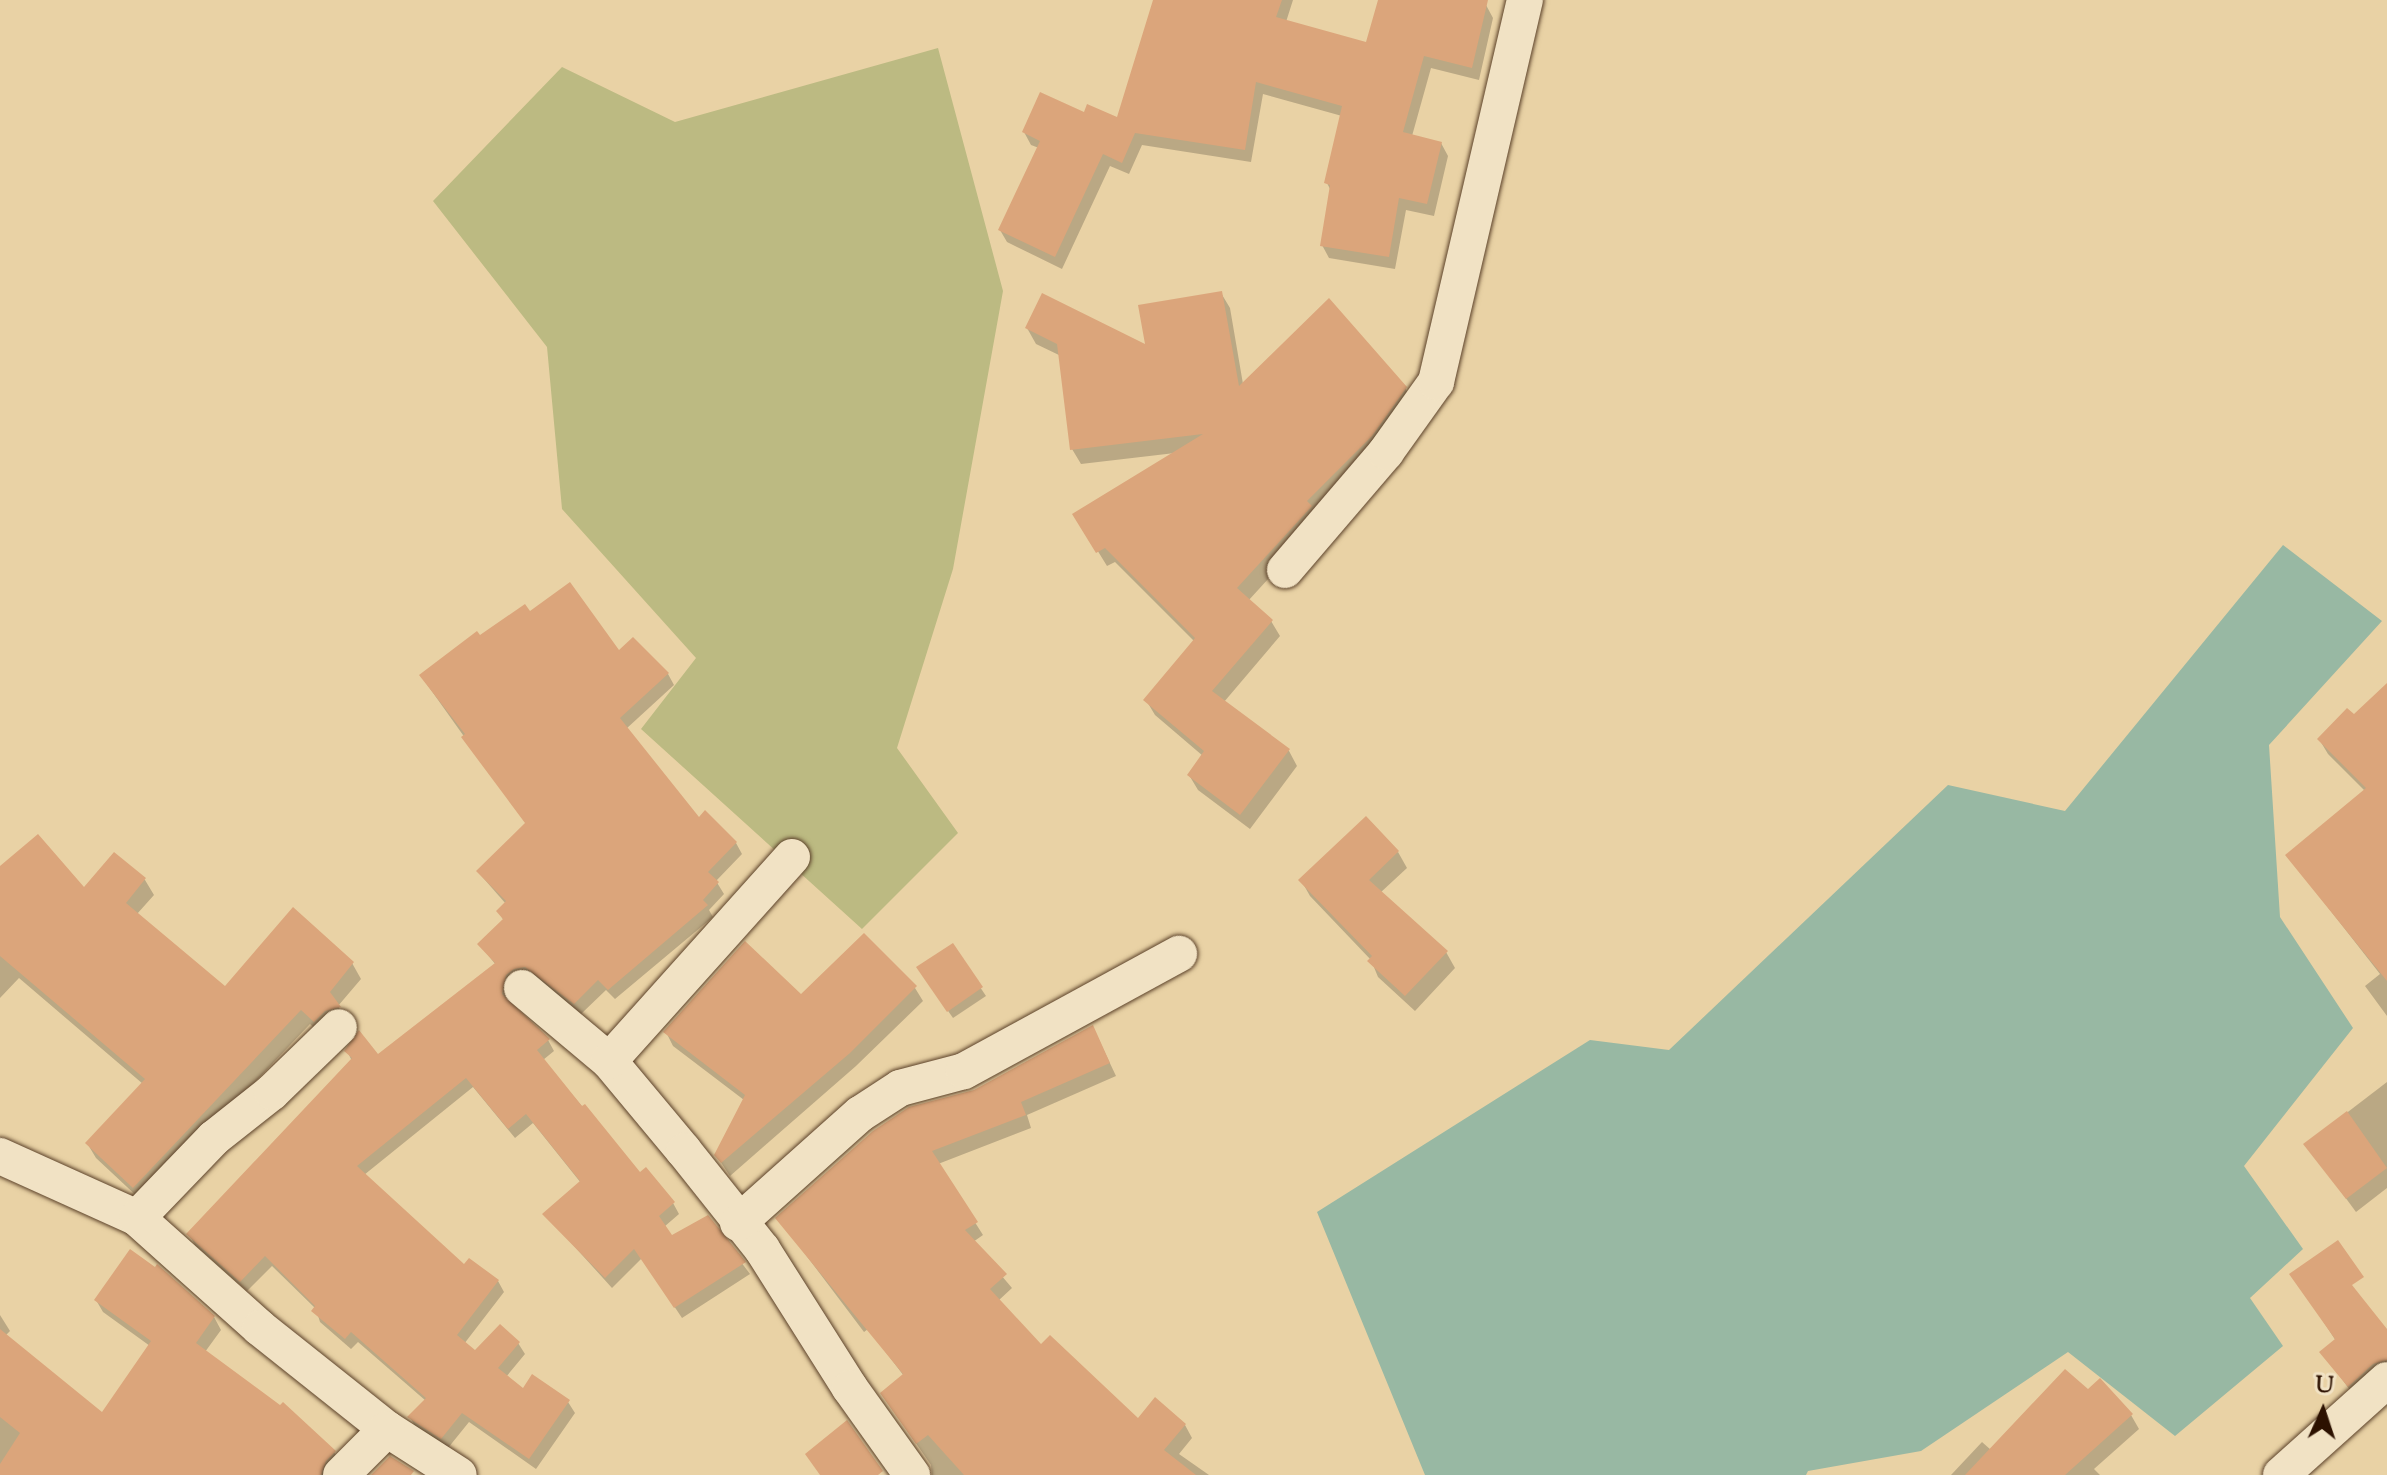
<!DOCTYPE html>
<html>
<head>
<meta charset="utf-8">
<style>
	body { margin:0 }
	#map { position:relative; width:2387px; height:1475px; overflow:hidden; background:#e9d2a5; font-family:"Sorts Mill Goudy",serif }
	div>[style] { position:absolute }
	.green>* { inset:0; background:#bcba82 }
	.water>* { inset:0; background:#98b8a3 }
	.shadow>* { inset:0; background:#0003 }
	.building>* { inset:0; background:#dba57b }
	.roads { filter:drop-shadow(0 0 2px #5b4129) drop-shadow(0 0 2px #5b4129) }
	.minor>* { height:36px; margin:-18px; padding:0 18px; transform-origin:18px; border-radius:18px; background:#f1e2c4 }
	span { translate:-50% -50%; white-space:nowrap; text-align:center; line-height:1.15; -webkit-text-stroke:7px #f1e2c4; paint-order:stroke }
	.north { position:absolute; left:2283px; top:1371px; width:80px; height:80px; -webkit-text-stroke:6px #f1e2c4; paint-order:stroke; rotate:3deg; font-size:22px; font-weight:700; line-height:32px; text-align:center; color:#2c1100 }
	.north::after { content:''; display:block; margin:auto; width:28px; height:36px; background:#2c1100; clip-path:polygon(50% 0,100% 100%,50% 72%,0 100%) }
</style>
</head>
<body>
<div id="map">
	<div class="green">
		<i style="clip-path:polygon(938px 48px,1003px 291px,953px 569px,897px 748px,958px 833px,862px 929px,641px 729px,696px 658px,562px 509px,547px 347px,433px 201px,562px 67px,675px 122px)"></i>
	</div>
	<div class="water">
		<i style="clip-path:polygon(2283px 545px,2382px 621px,2269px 745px,2280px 917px,2353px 1028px,2244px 1166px,2303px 1249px,2250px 1298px,2283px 1346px,2175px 1436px,2068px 1352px,1921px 1451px,1808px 1471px,1806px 1475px,1425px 1475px,1317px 1212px,1590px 1040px,1669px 1050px,1948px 785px,2065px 811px)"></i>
	</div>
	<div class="shadow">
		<i style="clip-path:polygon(1154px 0,1293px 0,1286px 22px,1368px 45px,1380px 0,1464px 0,1486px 5px,1493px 18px,1479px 80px,1431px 68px,1412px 136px,1441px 143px,1448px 156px,1434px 216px,1406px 210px,1395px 269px,1329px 258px,1322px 245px,1331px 191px,1327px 183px,1342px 116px,1263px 94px,1251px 162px,1142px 145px,1129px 174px,1110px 166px,1062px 269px,1007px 242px,1000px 230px,1039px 148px,1031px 145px,1024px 132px,1085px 114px,1118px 119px)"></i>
		<i style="clip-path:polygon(1221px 293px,1230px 308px,1243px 384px,1405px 388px,1414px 403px,1320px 522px,1248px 601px,1271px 621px,1280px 636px,1224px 702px,1289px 751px,1297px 766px,1250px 829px,1198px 790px,1189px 775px,1203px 756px,1155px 715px,1146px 700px,1195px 642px,1115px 562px,1107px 566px,1075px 514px,1175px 453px,1081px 464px,1072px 449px,1061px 356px,1036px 344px,1027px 328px,1147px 347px)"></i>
		<i style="clip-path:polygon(529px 614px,668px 674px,674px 685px,626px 729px,699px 820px,736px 843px,742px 854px,716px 881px,724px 894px,709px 910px,713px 917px,615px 999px,606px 990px,581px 1014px,533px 978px,511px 986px,508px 1003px,548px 1040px,554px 1051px,543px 1060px,640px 1175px,673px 1203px,679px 1214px,664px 1227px,672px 1238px,708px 1218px,750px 1274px,682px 1318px,642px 1258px,612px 1288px,545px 1214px,581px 1183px,533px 1123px,515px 1138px,473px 1087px,364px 1175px,464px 1267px,498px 1281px,504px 1292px,464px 1344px,475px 1352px,518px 1343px,525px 1354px,506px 1377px,523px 1390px,568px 1402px,575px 1413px,536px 1469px,469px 1422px,448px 1448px,416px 1428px,410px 1417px,426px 1401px,358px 1342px,351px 1349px,320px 1322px,316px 1309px,272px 1266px,247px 1291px,195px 1245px,189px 1234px,352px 1061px,347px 1051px,378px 1057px,496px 965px,479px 944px,504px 921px,498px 911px,506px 904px,478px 872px,527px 825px,421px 676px,479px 638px)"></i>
		<i style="clip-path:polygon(2387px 686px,2387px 1016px,2365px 986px,2380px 974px,2287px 855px,2365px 791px,2328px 754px,2319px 739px,2353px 717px)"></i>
		<i style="clip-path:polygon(1398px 852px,1407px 868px,1380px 893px,1446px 952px,1455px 968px,1415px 1011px,1378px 977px,1371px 960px,1310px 896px,1301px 880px)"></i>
		<i style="clip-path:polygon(114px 854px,145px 880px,154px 895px,137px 914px,225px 989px,352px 963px,361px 979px,338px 1006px,348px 1022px,323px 1036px,310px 1024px,142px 1201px,96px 1158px,87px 1143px,143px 1084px,19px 978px,0 998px,0 878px,84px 891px)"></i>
		<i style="clip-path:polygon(952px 945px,986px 996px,953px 1018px,923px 975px)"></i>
		<i style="clip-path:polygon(915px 988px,923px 1001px,856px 1066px,730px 1176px,716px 1155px,744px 1100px,673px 1046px,666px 1032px,801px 997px)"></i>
		<i style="clip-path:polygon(1099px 1040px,1116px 1076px,1027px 1115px,1031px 1128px,938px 1164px,983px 1235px,973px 1242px,1012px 1288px,998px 1301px,1040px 1347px,1138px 1420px,1185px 1425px,1192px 1438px,1179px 1454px,1209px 1475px,932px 1475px,931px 1465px,882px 1394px,904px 1376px,868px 1329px,864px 1332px,778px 1218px,974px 1091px)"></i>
		<i style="clip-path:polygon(2387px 1082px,2387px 1188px,2356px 1212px,2306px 1144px)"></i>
		<i style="clip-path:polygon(2306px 1295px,2387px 1332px,2387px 1378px,2358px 1401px,2322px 1352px,2336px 1341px)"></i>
		<i style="clip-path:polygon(96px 1300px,214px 1317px,221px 1330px,205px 1352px,334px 1452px,341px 1464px,333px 1475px,0 1475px,0 1315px,10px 1331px,5px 1336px,103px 1415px,150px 1346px,103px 1312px)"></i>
		<i style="clip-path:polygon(2088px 1392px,2131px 1415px,2139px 1429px,2094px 1469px,2100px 1475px,1951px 1475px,1982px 1442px,1991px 1450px)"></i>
	</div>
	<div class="building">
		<i style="clip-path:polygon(1153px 0,1282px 0,1276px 17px,1366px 42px,1378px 0,1488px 0,1472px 68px,1424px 56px,1403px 132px,1442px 142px,1427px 204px,1399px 198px,1389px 257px,1320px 246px,1330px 185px,1324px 183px,1342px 106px,1256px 82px,1245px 150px,1135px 133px,1122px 163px,1103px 154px,1055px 257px,998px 230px,1040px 141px,1022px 132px,1040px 92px,1084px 112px,1087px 104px,1117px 117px)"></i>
		<i style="clip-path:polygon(1222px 291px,1239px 386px,1329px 298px,1407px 387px,1372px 436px,1307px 501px,1312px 506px,1237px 588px,1273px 620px,1212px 691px,1290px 749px,1240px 815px,1187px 775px,1204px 751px,1143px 700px,1195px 638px,1105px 548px,1096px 553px,1072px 514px,1203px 434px,1070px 450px,1057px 344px,1025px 328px,1042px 293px,1145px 344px,1138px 305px)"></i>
		<i style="clip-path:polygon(570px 582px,619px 650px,633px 637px,669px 673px,620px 718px,699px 817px,705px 810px,737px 842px,708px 872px,719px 882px,703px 900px,708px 905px,608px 990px,598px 980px,574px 1004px,525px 967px,514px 969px,506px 975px,502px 994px,550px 1039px,537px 1050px,582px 1106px,585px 1104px,640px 1172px,646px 1167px,675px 1202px,659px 1216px,672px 1235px,708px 1215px,746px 1262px,674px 1308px,634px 1249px,605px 1278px,542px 1214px,580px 1181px,526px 1114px,508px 1129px,466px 1078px,357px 1166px,464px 1264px,469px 1258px,499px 1280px,457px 1335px,475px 1350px,500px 1324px,520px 1342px,498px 1368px,523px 1388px,532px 1374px,570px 1400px,529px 1459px,462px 1413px,441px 1439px,407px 1417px,426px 1398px,351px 1332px,345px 1339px,311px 1311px,315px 1306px,265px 1256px,240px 1282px,186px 1234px,352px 1058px,344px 1051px,359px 1030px,378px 1054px,495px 963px,477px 944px,503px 919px,496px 911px,506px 901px,476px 871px,525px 823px,461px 737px,465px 734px,419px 675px,477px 631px,480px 635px,525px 604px,530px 611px)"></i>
		<i style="clip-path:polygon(2387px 683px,2387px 981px,2285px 855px,2366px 788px,2317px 739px,2347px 708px,2354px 714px)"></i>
		<i style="clip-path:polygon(1366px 816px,1399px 851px,1369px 880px,1448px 951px,1405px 996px,1367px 961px,1372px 956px,1298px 880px)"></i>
		<i style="clip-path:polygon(38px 834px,84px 887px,114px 852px,146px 878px,126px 903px,225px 986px,293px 907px,354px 962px,330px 992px,341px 1007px,325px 1011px,314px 1022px,301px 1010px,133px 1188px,85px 1143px,145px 1079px,0 956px,0 866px)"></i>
		<i style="clip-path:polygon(864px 933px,917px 986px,850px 1053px,721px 1163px,714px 1155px,745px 1095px,663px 1032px,745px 941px,801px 994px)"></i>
		<i style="clip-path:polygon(953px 943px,983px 987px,947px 1012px,916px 967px)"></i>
		<i style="clip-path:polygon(1093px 1025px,1110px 1063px,1021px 1102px,1026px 1115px,932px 1151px,978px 1222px,965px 1230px,1007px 1274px,990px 1289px,1041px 1344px,1050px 1335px,1138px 1418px,1155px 1397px,1186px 1424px,1164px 1450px,1196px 1475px,964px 1475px,928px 1435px,916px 1444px,880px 1393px,903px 1374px,775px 1218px,873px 1131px,909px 1107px,974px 1090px)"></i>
		<i style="clip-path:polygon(2347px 1111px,2387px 1168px,2346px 1199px,2303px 1144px)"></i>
		<i style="clip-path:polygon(2338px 1240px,2364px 1277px,2352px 1285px,2387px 1329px,2387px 1360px,2373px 1364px,2348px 1387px,2319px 1352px,2335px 1339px,2289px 1274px)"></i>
		<i style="clip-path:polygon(130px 1249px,155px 1267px,157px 1264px,215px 1316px,196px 1343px,280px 1405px,283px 1402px,336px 1451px,326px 1461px,321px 1475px,0 1475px,0 1464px,20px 1433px,0 1417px,0 1329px,102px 1412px,151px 1341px,94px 1300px)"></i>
		<i style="clip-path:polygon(2065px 1369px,2088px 1389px,2100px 1378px,2133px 1414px,2065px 1475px,1965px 1475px)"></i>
		<i style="clip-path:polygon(847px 1420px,883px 1471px,878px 1475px,820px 1475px,805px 1454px)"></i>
		<i style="clip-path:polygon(390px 1456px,414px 1471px,411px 1475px,371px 1475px)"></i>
	</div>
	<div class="roads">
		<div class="minor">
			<i style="left:1285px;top:570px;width:155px;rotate:-49.4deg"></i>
			<i style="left:1386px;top:452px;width:86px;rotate:-54.5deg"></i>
			<i style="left:1436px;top:382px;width:392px;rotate:-76.9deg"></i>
			<i style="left:522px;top:988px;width:114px;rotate:40deg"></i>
			<i style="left:609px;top:1061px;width:117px;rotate:50.2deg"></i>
			<i style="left:684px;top:1151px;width:125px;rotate:51.5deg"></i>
			<i style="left:762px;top:1249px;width:165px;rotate:57.7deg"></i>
			<i style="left:850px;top:1388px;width:107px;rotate:54.5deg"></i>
			<i style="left:609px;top:1061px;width:274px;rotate:-48.1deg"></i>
			<i style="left:0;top:1156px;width:150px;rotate:24.3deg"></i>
			<i style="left:137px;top:1218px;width:165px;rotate:41.8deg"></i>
			<i style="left:260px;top:1328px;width:162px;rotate:38.5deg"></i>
			<i style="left:387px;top:1429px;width:85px;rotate:32.6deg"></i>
			<i style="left:137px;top:1218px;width:111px;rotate:-46.1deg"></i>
			<i style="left:214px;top:1138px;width:74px;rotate:-38.4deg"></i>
			<i style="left:272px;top:1092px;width:93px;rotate:-44.1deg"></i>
			<i style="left:738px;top:1223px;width:164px;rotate:-41.8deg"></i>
			<i style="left:860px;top:1114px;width:48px;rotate:-33deg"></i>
			<i style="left:900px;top:1088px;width:66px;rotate:-14.9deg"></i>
			<i style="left:964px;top:1071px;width:245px;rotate:-28.6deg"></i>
			<i style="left:341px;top:1475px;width:65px;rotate:-45deg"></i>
			<i style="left:2281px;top:1475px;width:142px;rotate:-41.9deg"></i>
		</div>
	</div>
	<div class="north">U</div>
</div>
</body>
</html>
